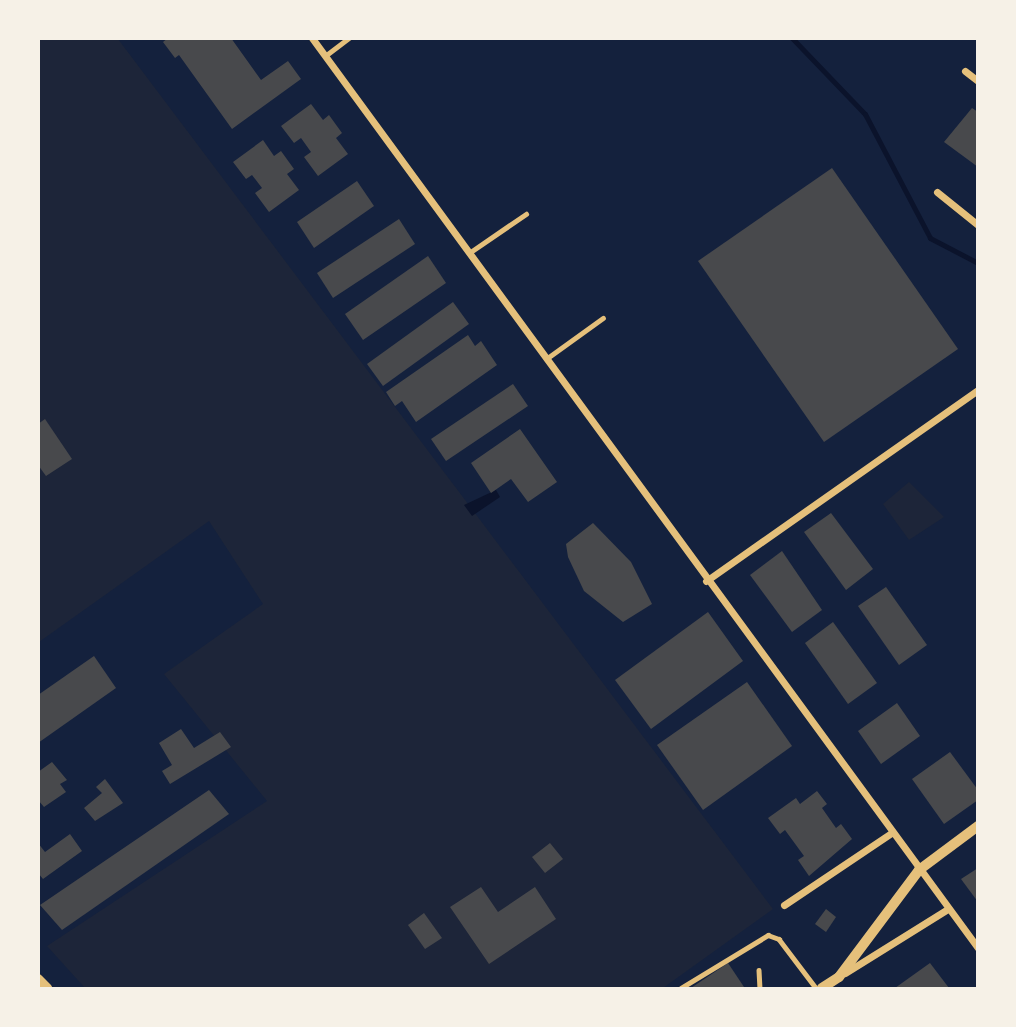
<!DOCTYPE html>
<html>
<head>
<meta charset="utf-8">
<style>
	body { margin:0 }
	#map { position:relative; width:1016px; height:1027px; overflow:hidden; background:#14213d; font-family:"Nunito Sans",sans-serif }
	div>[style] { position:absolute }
	.green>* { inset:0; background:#1d2539 }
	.water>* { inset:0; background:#0b132b }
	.stream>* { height:5px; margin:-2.5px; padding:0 2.5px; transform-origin:2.5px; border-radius:2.5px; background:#0b132b }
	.building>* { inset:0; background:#48494c }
	.service>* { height:4.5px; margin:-2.25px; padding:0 2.25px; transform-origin:2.25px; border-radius:2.25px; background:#e5c07b }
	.minor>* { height:7px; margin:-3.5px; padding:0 3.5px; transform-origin:3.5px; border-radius:3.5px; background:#e5c07b }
	.tertiary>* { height:10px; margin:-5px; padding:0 5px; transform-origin:5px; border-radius:5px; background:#e5c07b }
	span { translate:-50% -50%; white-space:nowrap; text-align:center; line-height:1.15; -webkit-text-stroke:5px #f6f1e7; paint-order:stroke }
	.frame { position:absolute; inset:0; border:40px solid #f6f1e7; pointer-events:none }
</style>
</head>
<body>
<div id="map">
	<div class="green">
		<i style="clip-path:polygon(39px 39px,118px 39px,773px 909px,663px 988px,85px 988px,47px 946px,267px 801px,164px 674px,263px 604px,209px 521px,39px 642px)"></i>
		<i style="clip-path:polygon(909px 482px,944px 517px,909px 540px,883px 504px)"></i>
	</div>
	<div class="water">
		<i style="clip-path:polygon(496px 490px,500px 497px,472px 516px,464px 505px)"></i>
	</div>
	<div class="stream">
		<i style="left:792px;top:38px;width:105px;rotate:46.2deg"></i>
		<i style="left:865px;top:114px;width:140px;rotate:62.3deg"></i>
		<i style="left:930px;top:238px;width:54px;rotate:27.5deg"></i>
	</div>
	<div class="building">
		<i style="clip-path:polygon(168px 38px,231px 38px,261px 80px,288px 61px,301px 79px,232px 129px,179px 55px,175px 58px,163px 42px)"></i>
		<i style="clip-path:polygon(311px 104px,323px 120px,329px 115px,342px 133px,336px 138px,348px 154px,318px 176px,304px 157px,311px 152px,301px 138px,294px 143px,281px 126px)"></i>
		<i style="clip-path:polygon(972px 108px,978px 112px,978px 167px,944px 142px)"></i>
		<i style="clip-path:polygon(263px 140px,274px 156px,281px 151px,294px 169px,287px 174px,299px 190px,269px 212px,255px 193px,262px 188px,252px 175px,246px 179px,233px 162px)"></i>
		<i style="clip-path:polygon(832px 168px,958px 349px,824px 442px,698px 261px)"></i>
		<i style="clip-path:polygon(357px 181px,374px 206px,314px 248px,297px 222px)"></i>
		<i style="clip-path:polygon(399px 219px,415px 244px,333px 298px,317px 273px)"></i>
		<i style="clip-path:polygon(428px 256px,446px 283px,363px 340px,345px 314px)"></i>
		<i style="clip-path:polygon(453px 302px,469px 324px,383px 386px,367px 364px)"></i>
		<i style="clip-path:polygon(468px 335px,475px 346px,481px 341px,497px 365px,416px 422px,402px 401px,395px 406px,386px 392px)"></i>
		<i style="clip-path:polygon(513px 384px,528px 406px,446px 461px,431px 439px)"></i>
		<i style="clip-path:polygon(45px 419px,72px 459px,46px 476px,38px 465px,38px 424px)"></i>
		<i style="clip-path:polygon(520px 429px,557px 482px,528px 502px,511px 479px,491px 493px,471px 463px)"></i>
		<i style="clip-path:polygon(831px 513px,873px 569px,846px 590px,804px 532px)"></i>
		<i style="clip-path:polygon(593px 523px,631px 562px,652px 604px,623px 622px,584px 591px,568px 557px,566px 544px)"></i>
		<i style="clip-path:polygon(782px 551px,822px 610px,792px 632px,750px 575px)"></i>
		<i style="clip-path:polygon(886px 587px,927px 645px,899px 665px,858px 606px)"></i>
		<i style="clip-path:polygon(708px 612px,743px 661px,651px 729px,615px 680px)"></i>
		<i style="clip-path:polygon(833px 622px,877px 683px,848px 704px,805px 643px)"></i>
		<i style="clip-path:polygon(94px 656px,116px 688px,38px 743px,38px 695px)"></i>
		<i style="clip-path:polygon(747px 682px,792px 746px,703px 810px,657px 745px)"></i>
		<i style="clip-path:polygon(897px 703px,920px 736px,881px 764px,858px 731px)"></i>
		<i style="clip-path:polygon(181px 729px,194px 748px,220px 732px,231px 747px,170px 784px,162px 771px,172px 765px,159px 743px)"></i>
		<i style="clip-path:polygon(950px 752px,978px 790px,978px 800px,944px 824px,912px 779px)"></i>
		<i style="clip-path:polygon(52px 762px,67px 780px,60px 784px,66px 792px,44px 807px,38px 800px,38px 772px)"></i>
		<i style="clip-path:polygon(105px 779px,123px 803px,95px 821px,84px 808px,102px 793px,96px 787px)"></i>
		<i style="clip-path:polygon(209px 790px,229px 814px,62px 930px,40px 905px)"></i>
		<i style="clip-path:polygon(817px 791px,827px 804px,822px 808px,836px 828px,841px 824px,852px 839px,809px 876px,798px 860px,804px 856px,785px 830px,780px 834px,768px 818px,796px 798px,800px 804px)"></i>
		<i style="clip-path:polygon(70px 834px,82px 851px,43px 879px,38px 873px,38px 843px,45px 852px)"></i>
		<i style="clip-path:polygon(550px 843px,563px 859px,545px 873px,532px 857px)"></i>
		<i style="clip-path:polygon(978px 868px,978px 902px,961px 879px)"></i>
		<i style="clip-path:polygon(481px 887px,498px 912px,535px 887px,556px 919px,489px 964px,450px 907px)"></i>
		<i style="clip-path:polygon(826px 909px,836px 917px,826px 932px,815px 924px)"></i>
		<i style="clip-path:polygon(424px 913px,442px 938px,425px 949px,408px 925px)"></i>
		<i style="clip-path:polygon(728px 963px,744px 987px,691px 988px)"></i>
		<i style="clip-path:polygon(930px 963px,949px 988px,895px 988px)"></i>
	</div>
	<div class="service">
		<i style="left:325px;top:56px;width:30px;rotate:-37deg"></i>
		<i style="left:469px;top:253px;width:69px;rotate:-34.4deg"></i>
		<i style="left:546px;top:359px;width:70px;rotate:-35.7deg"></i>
		<i style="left:759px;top:970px;width:18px;rotate:87deg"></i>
		<i style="left:681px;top:988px;width:102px;rotate:-31.3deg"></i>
		<i style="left:768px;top:935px;width:12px;rotate:20deg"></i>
		<i style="left:779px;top:939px;width:61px;rotate:52.9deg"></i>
	</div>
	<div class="minor">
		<i style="left:312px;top:38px;width:1128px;rotate:53.8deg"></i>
		<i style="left:965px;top:71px;width:16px;rotate:38deg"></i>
		<i style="left:937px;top:192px;width:53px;rotate:38.8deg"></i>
		<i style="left:706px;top:581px;width:332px;rotate:-35.1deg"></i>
		<i style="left:784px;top:905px;width:129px;rotate:-33.9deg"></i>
		<i style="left:845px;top:973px;width:121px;rotate:-31.9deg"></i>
	</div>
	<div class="tertiary">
		<i style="left:38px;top:979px;width:13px;rotate:45deg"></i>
		<i style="left:822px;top:988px;width:20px;rotate:-33deg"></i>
		<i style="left:839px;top:977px;width:134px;rotate:-53.2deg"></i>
		<i style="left:919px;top:870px;width:74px;rotate:-36.7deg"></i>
	</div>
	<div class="frame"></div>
</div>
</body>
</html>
